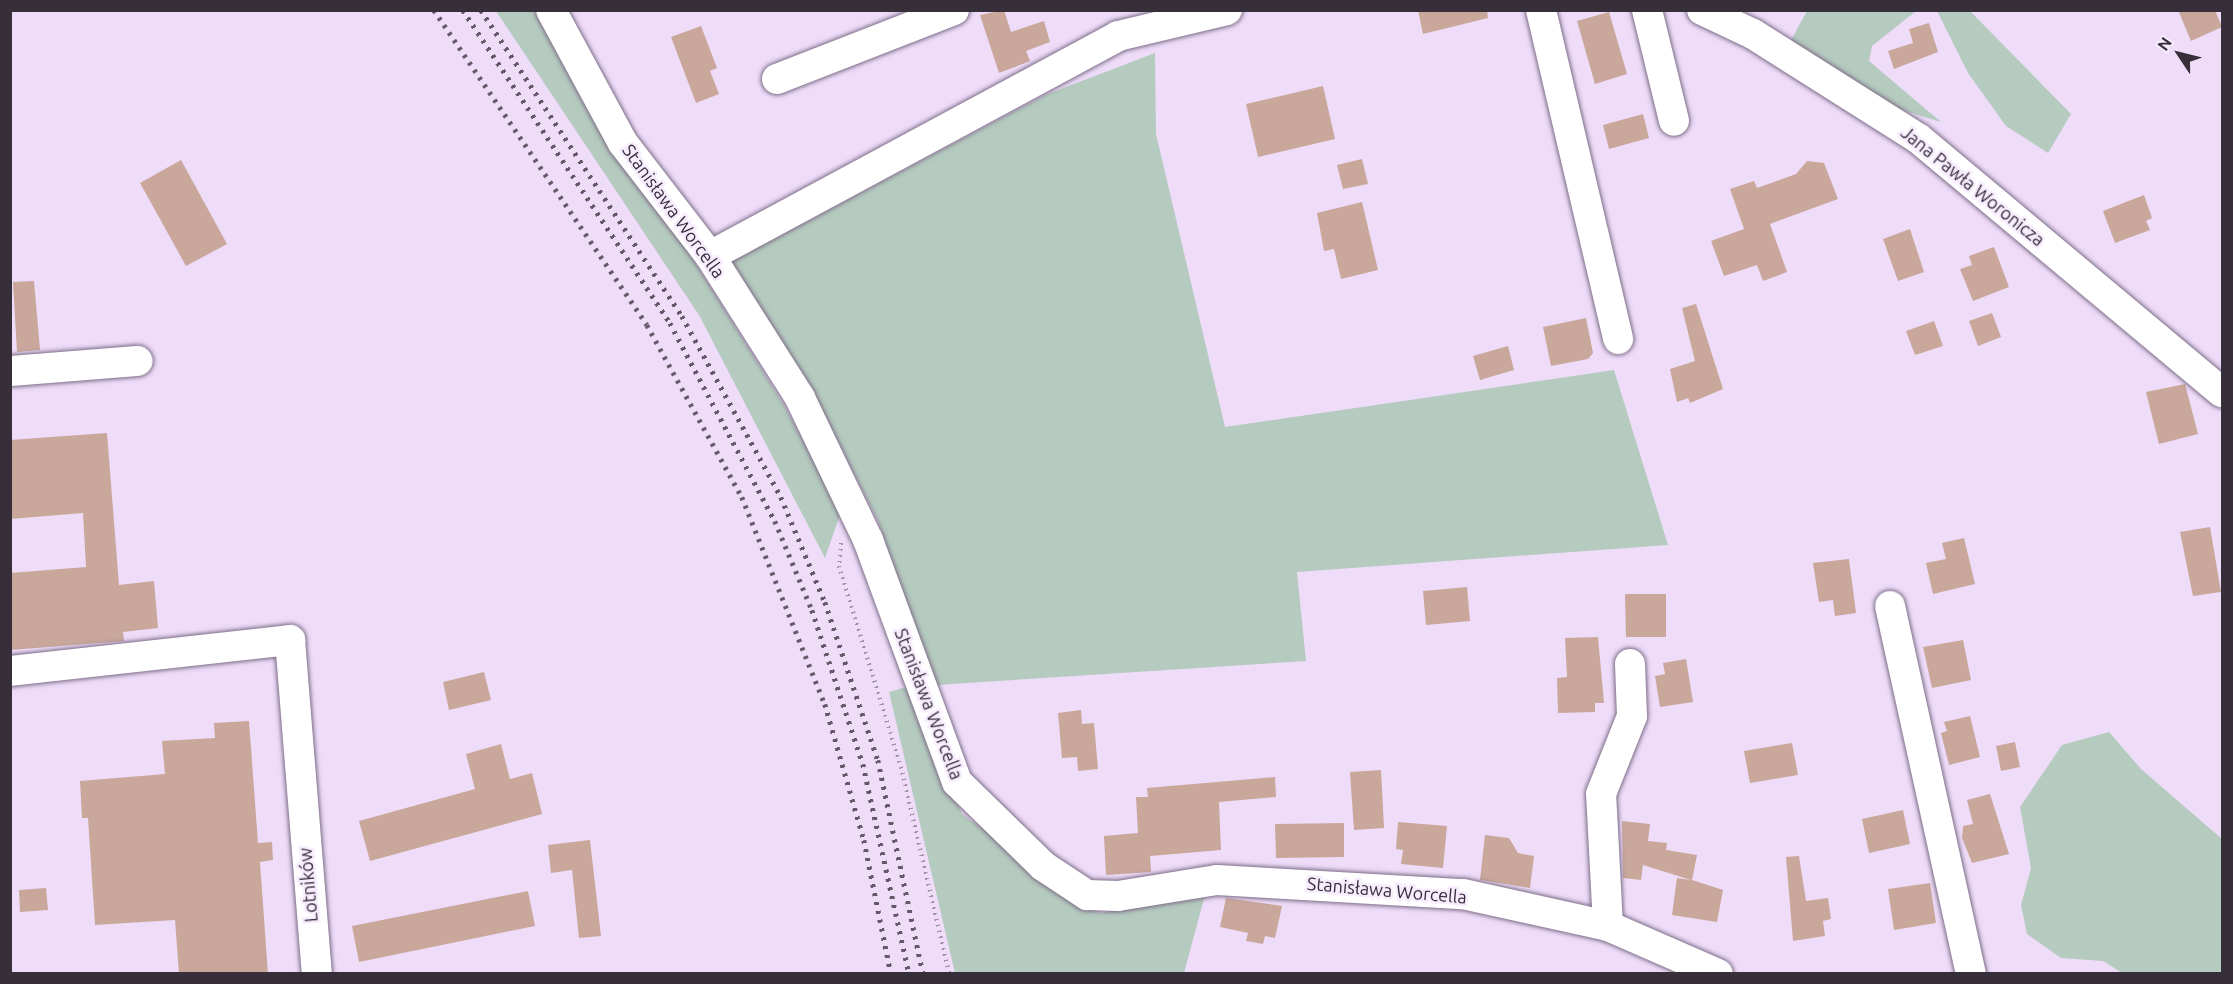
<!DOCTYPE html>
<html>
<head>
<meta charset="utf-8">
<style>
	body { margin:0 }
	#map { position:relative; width:2233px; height:984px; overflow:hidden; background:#eedcf9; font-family:Ubuntu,sans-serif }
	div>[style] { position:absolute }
	.green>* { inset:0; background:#b5cbbf }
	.building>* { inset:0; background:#c9a79b }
	.path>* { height:4px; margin-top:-2px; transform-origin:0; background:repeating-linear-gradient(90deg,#9e91a6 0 1.5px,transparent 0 6px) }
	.roads { filter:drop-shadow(0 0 2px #7e6e88) drop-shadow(0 0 2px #7e6e88) }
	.minor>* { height:30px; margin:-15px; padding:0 15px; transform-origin:15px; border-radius:15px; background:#fff }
	.rail>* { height:4.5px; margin-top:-2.25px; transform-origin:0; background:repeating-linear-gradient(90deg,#635968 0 3px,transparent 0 9px) }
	span { translate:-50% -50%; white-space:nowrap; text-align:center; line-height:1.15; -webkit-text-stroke:5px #f7ecfe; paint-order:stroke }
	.street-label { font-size:18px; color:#362f3a }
	.frame { position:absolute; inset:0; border:12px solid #362f3a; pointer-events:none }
	.north { position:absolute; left:2149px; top:24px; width:60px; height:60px; -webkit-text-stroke:4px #f7ecfe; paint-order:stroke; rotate:305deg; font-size:16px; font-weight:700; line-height:24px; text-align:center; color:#362f3a }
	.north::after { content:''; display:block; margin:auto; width:21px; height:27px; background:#362f3a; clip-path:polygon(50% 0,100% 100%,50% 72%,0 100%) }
</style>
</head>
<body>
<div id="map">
	<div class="green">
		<i style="clip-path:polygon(496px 11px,538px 11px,784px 405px,841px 512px,825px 558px,699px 315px)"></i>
		<i style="clip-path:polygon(1807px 11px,1916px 11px,1872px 46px,1869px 61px,1941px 122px,1869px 100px,1791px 40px)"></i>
		<i style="clip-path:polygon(1937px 11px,1970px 11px,2071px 114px,2048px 153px,2006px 126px,1968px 73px)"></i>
		<i style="clip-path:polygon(1155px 53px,1156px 134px,1225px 427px,1614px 370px,1668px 545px,1297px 572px,1306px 661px,936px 685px,878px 521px,824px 414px,727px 264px,1045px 95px)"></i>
		<i style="clip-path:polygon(906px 687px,962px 814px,1100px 913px,1205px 895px,1184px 973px,955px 973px,889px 692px)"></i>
		<i style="clip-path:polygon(2109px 732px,2141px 769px,2222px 839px,2222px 973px,2122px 973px,2103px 961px,2061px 958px,2027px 934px,2021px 905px,2031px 868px,2020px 807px,2062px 745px)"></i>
	</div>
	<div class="building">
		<i style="clip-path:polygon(1004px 10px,1011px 32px,1044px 21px,1050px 42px,1026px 51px,1030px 61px,999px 73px,980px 15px)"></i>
		<i style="clip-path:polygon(1418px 10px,1487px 10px,1488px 18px,1423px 34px)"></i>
		<i style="clip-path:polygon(2178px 10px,2215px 10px,2222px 27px,2191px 41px)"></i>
		<i style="clip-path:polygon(1609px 12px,1627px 74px,1595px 84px,1577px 21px)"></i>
		<i style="clip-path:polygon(1929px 23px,1938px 52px,1894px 69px,1888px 51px,1913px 43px,1909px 29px)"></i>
		<i style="clip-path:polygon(701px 26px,717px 68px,710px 71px,719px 94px,696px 103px,671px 37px)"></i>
		<i style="clip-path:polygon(1323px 86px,1335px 139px,1258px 157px,1246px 104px)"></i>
		<i style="clip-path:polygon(1643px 114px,1649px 138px,1609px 149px,1603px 125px)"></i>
		<i style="clip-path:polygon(1362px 159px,1368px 184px,1343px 189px,1337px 165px)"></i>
		<i style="clip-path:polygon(181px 160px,227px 244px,186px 266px,140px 183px)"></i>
		<i style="clip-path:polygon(1807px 161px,1824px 163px,1838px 199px,1770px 224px,1787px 272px,1763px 281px,1757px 265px,1724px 276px,1711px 241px,1744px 229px,1730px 189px,1754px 181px,1757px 188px,1796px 174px)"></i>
		<i style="clip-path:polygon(2144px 195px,2152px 218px,2146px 221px,2150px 230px,2115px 243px,2103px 211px)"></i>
		<i style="clip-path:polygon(1362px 202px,1378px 270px,1341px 279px,1334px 249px,1324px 251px,1317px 213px)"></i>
		<i style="clip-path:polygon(1910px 229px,1924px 272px,1898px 281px,1883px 239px)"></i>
		<i style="clip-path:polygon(1994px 247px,2009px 287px,1973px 301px,1960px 269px,1972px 265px,1969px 256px)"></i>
		<i style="clip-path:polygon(34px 281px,40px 350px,17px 352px,13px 282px)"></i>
		<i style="clip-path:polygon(1696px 304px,1723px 389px,1690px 403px,1688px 398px,1677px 402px,1670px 369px,1695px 361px,1682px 308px)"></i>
		<i style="clip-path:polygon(1992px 313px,2001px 337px,1978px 346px,1969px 321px)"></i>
		<i style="clip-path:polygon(1586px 318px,1593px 353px,1588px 359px,1551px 366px,1543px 327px)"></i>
		<i style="clip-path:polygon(1934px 321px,1943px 346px,1915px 355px,1906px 331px)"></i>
		<i style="clip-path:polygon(1508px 346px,1514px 370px,1480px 380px,1473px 356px)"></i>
		<i style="clip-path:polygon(2185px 384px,2198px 434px,2159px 444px,2146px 392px)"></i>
		<i style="clip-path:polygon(107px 433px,119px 585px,154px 581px,158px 628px,123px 632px,124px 641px,10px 650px,10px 573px,86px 567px,83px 513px,10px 519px,10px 440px)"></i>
		<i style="clip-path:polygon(2210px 527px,2221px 592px,2193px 596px,2180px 532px)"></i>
		<i style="clip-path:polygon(1964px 538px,1975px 584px,1933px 594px,1926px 563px,1946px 559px,1942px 543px)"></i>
		<i style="clip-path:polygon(1849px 559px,1856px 613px,1835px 616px,1833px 600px,1819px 602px,1813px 563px)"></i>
		<i style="clip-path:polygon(1467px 587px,1470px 621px,1426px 625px,1423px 591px)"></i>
		<i style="clip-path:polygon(1625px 594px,1666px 594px,1666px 637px,1626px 637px)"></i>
		<i style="clip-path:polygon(1598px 637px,1604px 703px,1595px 703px,1595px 712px,1558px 713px,1557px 678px,1567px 677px,1565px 638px)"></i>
		<i style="clip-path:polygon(1963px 640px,1971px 680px,1932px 688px,1923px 647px)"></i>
		<i style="clip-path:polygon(1686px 659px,1693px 702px,1660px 707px,1655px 676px,1665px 674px,1663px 663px)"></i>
		<i style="clip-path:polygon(484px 672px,491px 700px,449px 710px,443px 682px)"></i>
		<i style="clip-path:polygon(1081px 710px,1082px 724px,1094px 723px,1098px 769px,1078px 771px,1077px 757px,1062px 758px,1058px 713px)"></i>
		<i style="clip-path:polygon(1970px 716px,1980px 757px,1949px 765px,1941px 733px,1947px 731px,1944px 722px)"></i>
		<i style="clip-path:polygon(249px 721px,258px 843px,272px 842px,273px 860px,260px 862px,268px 974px,179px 974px,175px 920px,95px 925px,88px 818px,82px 818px,80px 781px,165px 774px,162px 741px,215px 738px,214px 723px)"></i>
		<i style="clip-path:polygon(2015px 742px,2020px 767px,2001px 771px,1996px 746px)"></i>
		<i style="clip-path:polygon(1792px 743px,1798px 775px,1750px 783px,1744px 751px)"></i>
		<i style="clip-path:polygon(501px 744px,510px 779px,532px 773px,542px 814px,370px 861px,359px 821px,475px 789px,466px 754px)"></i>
		<i style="clip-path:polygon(1381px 770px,1384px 828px,1354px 830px,1350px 772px)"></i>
		<i style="clip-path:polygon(1275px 777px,1276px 797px,1219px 802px,1221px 850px,1150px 856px,1151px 872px,1106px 875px,1104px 836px,1138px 833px,1136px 797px,1148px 797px,1147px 788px)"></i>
		<i style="clip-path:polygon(1990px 794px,2009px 854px,1972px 863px,1962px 838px,1963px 826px,1973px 824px,1967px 800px)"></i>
		<i style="clip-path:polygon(1903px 810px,1910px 844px,1869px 853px,1862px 819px)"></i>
		<i style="clip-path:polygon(1622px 821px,1650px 824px,1648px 841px,1667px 843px,1666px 850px,1697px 855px,1692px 880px,1723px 890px,1717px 922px,1672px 915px,1677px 878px,1691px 880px,1643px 865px,1641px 880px,1623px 878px)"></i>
		<i style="clip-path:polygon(1398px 822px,1447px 826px,1443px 868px,1401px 864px,1403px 850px,1396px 849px)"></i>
		<i style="clip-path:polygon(1344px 823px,1344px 857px,1276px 858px,1275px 824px)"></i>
		<i style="clip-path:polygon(1485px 835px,1509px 838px,1518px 853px,1534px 856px,1530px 888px,1480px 880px)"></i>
		<i style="clip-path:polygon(590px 840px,601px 936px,579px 938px,572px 870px,551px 873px,548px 845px)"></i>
		<i style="clip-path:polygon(1799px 856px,1806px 901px,1828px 898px,1831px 919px,1823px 921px,1825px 936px,1793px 941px,1786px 857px)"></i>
		<i style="clip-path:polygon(1930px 883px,1936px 923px,1894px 930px,1888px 889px)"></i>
		<i style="clip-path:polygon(46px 888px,48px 910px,20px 912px,19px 890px)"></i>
		<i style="clip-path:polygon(528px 891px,535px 926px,359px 962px,352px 926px)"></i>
		<i style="clip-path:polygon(1226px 898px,1282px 906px,1275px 938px,1265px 936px,1263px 944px,1246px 941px,1248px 933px,1220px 927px)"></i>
	</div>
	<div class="path">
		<i style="left:841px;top:543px;width:23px;rotate:95deg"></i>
		<i style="left:839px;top:566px;width:210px;rotate:72.9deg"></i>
		<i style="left:901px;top:767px;width:212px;rotate:76.9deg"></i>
	</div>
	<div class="roads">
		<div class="minor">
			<i style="left:551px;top:10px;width:151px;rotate:61.6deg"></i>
			<i style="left:623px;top:143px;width:143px;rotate:52.4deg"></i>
			<i style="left:710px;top:256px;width:168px;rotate:57.6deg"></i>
			<i style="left:800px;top:398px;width:157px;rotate:64.4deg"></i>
			<i style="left:868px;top:540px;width:258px;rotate:69.8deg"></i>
			<i style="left:957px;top:782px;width:120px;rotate:44.3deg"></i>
			<i style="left:1043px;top:866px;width:53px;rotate:33.4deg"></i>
			<i style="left:1087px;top:895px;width:31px;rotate:2deg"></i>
			<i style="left:1118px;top:896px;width:100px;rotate:-9.2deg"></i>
			<i style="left:1217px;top:880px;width:246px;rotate:3.3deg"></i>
			<i style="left:1463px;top:894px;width:148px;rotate:12.4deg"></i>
			<i style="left:1608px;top:926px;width:120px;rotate:23.6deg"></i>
			<i style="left:1541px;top:10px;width:338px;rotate:76.8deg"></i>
			<i style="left:1647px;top:10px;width:114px;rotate:76.3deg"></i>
			<i style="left:1702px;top:10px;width:56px;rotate:25.2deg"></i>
			<i style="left:1753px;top:34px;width:196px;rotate:32.3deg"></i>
			<i style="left:1919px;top:139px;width:395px;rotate:39.9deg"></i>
			<i style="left:777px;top:79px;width:190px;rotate:-21.3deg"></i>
			<i style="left:710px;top:256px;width:464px;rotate:-28.3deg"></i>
			<i style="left:1118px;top:36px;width:112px;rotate:-13.4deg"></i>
			<i style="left:10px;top:371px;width:128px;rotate:-4.5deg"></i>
			<i style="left:1890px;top:606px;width:377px;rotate:77.6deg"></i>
			<i style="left:10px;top:671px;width:282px;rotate:-6.3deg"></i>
			<i style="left:290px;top:640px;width:335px;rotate:85.4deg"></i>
			<i style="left:1608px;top:926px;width:132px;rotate:-93deg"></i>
			<i style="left:1601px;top:794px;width:84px;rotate:-68.3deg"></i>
			<i style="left:1632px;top:716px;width:52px;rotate:-92.2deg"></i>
		</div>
	</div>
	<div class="rail">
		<i style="left:434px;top:10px;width:380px;rotate:55.9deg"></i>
		<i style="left:647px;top:325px;width:196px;rotate:61.1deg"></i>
		<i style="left:742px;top:497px;width:223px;rotate:68.2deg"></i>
		<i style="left:825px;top:704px;width:141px;rotate:74deg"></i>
		<i style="left:864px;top:840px;width:137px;rotate:78.6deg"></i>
		<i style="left:463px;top:10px;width:375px;rotate:56.5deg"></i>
		<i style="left:670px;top:323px;width:224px;rotate:62.1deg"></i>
		<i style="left:775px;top:521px;width:96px;rotate:67.4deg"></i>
		<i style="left:812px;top:610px;width:162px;rotate:71.7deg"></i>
		<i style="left:863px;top:764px;width:215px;rotate:77.6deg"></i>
		<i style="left:481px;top:10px;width:366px;rotate:56.7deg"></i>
		<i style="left:682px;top:316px;width:206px;rotate:61.3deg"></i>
		<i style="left:781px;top:497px;width:114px;rotate:67.3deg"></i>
		<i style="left:825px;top:602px;width:167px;rotate:71.5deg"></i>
		<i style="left:878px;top:760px;width:219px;rotate:78.1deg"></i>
	</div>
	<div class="street-label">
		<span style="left:1973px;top:186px;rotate:39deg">Jana Pawła Woronicza</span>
		<span style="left:674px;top:211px;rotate:54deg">Stanisława Worcella</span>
		<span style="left:929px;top:704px;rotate:69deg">Stanisława Worcella</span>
		<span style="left:308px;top:885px;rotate:-95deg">Lotników</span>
		<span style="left:1387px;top:890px;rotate:5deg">Stanisława Worcella</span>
	</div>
	<div class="frame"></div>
	<div class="north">N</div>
</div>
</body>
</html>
